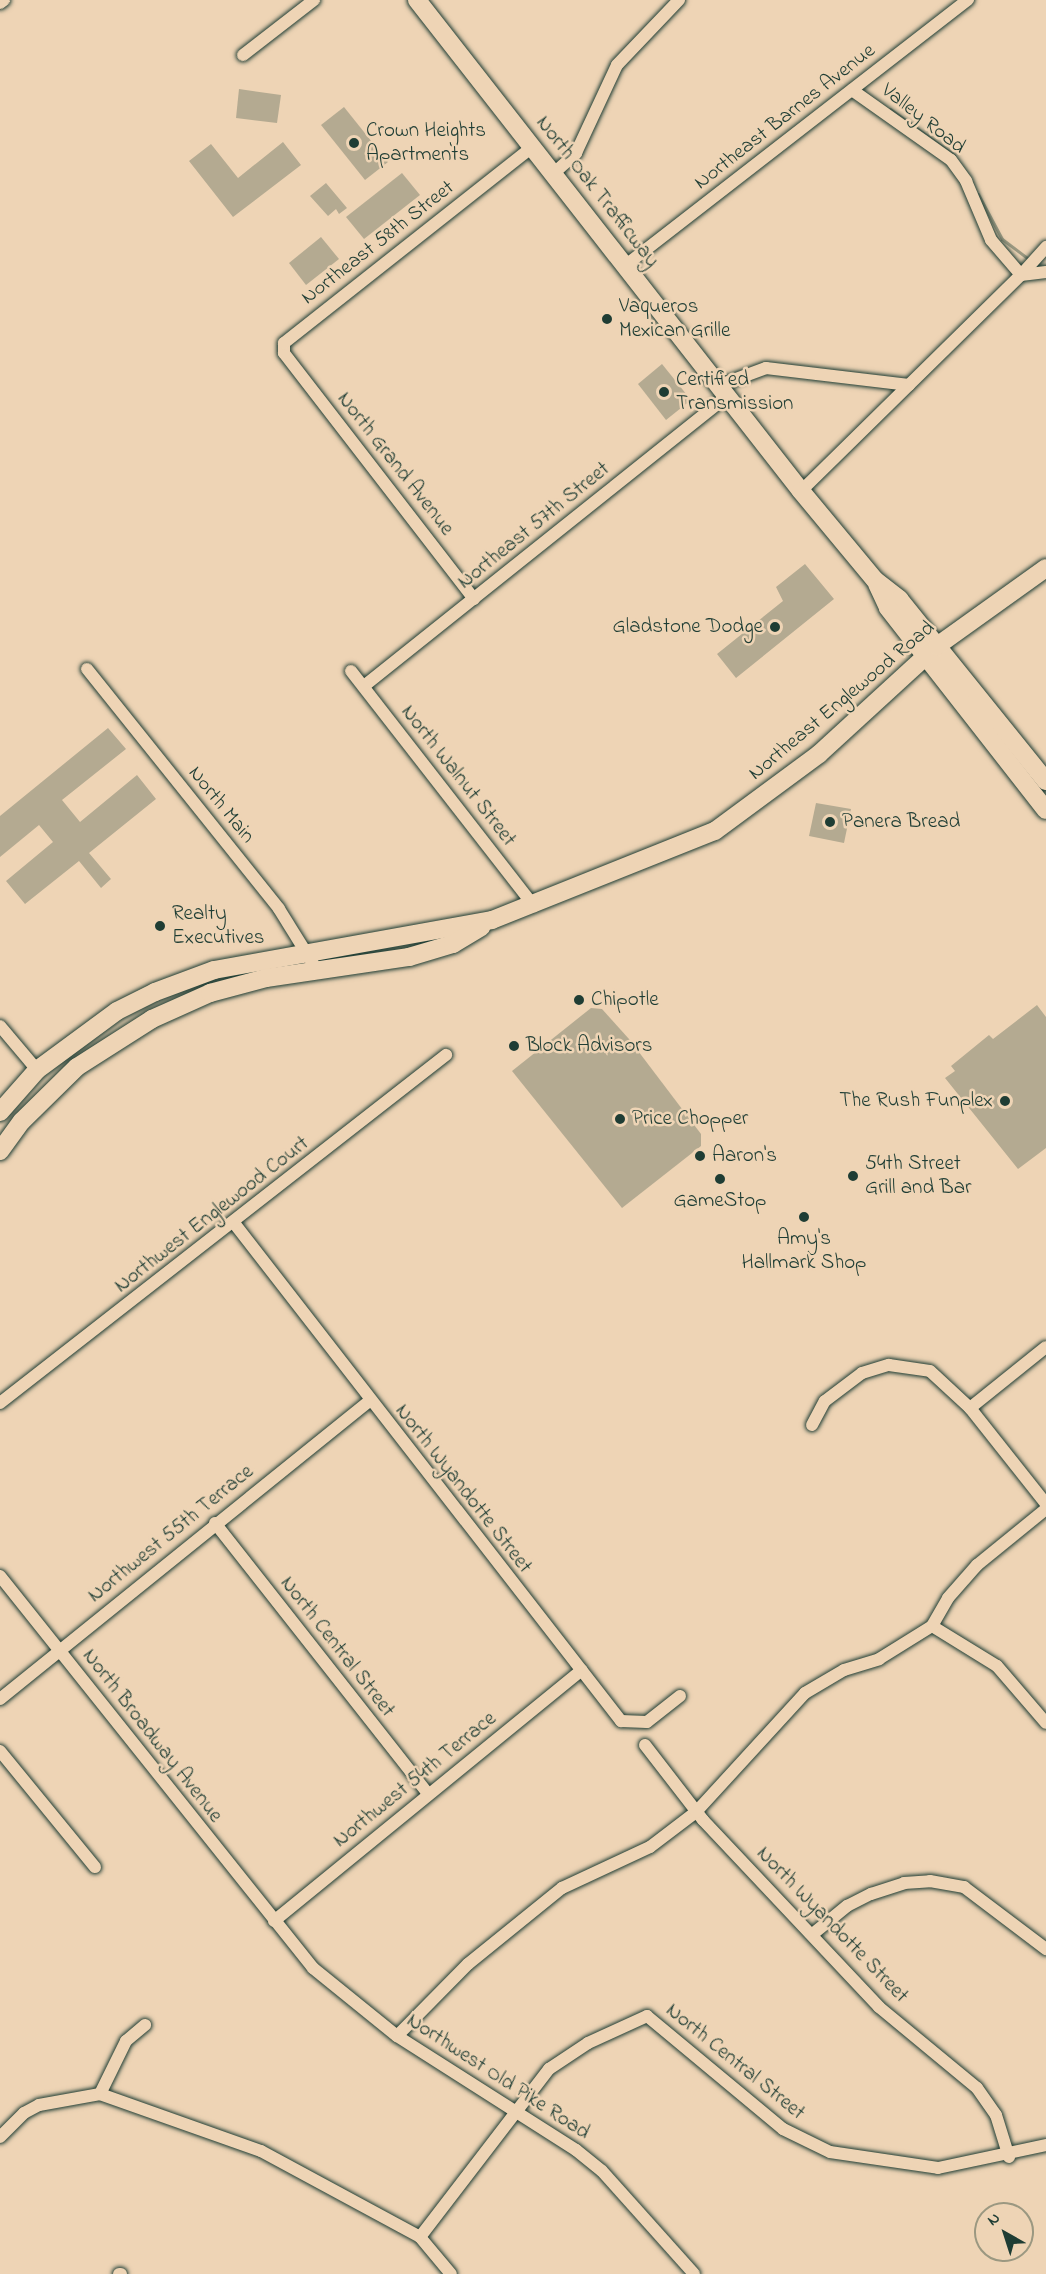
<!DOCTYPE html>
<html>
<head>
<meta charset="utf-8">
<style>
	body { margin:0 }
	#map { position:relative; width:1046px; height:2274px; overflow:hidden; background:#eed4b5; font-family:"Indie Flower",sans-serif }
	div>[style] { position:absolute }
	.stream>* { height:3px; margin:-1.5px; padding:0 1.5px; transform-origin:1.5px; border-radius:1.5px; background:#9c9982 }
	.building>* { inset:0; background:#b4aa91 }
	.roads { filter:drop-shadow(0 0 2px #1f3d34) drop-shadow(0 0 2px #1f3d34) }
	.street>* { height:12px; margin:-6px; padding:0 6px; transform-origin:6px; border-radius:6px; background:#eed4b5 }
	.secondary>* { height:18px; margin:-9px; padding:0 9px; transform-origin:9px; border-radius:9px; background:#eed4b5 }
	.dots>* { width:16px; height:16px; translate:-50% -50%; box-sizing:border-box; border:3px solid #eed4b5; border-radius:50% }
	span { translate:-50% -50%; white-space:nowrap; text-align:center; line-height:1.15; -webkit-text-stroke:5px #eed4b5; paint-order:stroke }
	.street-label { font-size:21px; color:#1f3d34 }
	.poi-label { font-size:21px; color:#1f3d34 }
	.left { translate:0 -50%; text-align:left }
	.right { translate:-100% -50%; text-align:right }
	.north { position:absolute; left:974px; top:2202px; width:60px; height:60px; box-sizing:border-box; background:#eed4b5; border:2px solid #9b9881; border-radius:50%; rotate:321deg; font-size:16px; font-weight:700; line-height:24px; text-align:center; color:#1f3d34 }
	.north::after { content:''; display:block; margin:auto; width:21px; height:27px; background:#1f3d34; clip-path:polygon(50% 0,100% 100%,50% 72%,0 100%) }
</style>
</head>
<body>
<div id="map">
	<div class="stream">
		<i style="left:890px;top:109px;width:79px;rotate:35.7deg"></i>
		<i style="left:978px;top:194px;width:51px;rotate:61.9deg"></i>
		<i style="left:1002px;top:239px;width:35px;rotate:37deg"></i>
	</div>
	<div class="building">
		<i style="clip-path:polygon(239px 89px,281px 95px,277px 123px,236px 118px)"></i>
		<i style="clip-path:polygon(344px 107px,388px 162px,365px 180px,321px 125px)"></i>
		<i style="clip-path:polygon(283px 142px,301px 165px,233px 217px,189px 161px,211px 144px,238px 178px)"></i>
		<i style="clip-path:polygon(402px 173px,420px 195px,364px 239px,346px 217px)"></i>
		<i style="clip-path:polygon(326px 183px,347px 208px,339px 214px,336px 209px,328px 216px,310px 196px)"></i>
		<i style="clip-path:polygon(321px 237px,339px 259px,306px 285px,289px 263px)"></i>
		<i style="clip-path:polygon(662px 364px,691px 400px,666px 420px,638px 384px)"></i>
		<i style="clip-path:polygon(805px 564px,834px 599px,736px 678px,717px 654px,783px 601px,776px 587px)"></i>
		<i style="clip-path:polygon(108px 728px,126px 749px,62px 800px,80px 822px,137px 775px,156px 799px,89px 853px,111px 879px,101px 888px,79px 861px,25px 904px,6px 881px,53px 842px,39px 825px,0 857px,0 816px)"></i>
		<i style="clip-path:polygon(816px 803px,851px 809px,844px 843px,809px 836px)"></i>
		<i style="clip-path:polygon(1037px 1005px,1046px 1017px,1046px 1148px,1018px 1169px,945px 1078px,955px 1071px,951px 1066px,989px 1035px,993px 1039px)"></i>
		<i style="clip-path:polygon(591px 1008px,602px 1009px,629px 1039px,701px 1134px,701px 1146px,622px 1208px,512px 1071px)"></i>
	</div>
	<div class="roads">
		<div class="street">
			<i style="left:0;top:3px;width:5px;rotate:-37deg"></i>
			<i style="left:243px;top:55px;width:90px;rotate:-37.8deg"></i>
			<i style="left:852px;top:90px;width:121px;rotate:35.3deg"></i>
			<i style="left:951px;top:160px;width:26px;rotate:54deg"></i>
			<i style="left:966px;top:181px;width:64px;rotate:67deg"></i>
			<i style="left:991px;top:240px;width:46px;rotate:49.4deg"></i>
			<i style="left:1021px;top:275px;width:38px;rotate:-48deg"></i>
			<i style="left:554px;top:173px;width:30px;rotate:-42deg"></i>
			<i style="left:576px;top:153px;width:97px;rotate:-65deg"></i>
			<i style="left:617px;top:65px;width:90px;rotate:-46.4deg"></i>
			<i style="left:626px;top:265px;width:433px;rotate:-37.8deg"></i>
			<i style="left:720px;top:385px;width:49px;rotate:-20.3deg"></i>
			<i style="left:766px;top:368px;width:144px;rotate:6.8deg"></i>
			<i style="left:801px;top:491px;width:308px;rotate:-44.5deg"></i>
			<i style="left:1021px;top:275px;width:25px;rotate:-7deg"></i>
			<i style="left:474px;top:599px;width:311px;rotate:-127.7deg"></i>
			<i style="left:284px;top:353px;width:10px;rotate:-90deg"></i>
			<i style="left:284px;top:343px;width:318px;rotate:-38.3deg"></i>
			<i style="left:87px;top:669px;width:307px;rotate:51.3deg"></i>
			<i style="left:279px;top:909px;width:72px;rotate:58.1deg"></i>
			<i style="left:351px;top:671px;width:298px;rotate:52.1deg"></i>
			<i style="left:364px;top:686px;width:466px;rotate:-38.6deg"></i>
			<i style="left:0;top:1026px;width:57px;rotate:49.9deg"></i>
			<i style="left:234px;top:1223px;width:631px;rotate:52.15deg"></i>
			<i style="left:621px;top:1721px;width:26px;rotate:2deg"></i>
			<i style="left:647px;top:1722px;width:42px;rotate:-38.2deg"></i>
			<i style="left:0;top:1403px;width:566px;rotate:-37.96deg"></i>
			<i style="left:970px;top:1408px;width:97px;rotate:-38.8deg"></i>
			<i style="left:812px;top:1425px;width:27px;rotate:-62deg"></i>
			<i style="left:825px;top:1401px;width:46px;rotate:-37.1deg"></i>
			<i style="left:862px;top:1373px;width:28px;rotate:-17deg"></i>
			<i style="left:889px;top:1365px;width:41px;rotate:8.3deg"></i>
			<i style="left:930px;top:1371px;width:54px;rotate:42.8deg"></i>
			<i style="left:970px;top:1408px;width:122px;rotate:51.6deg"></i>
			<i style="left:215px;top:1523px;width:345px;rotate:51.8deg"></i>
			<i style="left:0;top:1576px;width:502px;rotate:51.39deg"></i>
			<i style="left:313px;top:1968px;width:108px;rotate:39deg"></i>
			<i style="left:397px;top:2036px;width:212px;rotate:32.5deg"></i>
			<i style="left:576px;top:2150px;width:33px;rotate:39deg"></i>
			<i style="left:602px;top:2171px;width:138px;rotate:48.2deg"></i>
			<i style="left:932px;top:1626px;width:76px;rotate:31.6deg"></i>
			<i style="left:997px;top:1666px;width:75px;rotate:49.3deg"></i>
			<i style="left:0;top:1699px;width:474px;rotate:-38.9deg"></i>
			<i style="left:645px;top:1745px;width:95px;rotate:52.3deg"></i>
			<i style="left:703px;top:1820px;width:257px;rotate:46.7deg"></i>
			<i style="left:879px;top:2007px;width:127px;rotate:39.6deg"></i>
			<i style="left:977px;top:2088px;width:33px;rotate:55deg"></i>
			<i style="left:996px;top:2115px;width:44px;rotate:72.8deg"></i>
			<i style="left:0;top:1751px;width:150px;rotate:50.7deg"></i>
			<i style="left:274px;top:1921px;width:397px;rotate:-39.2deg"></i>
			<i style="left:814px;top:1933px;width:43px;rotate:-39.3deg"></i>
			<i style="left:847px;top:1906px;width:27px;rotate:-27deg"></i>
			<i style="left:871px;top:1894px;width:35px;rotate:-18deg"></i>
			<i style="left:904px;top:1883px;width:26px;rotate:-4deg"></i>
			<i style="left:930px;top:1881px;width:35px;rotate:10deg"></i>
			<i style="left:964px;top:1887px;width:103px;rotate:37.1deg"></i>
			<i style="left:397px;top:2036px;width:101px;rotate:-45.4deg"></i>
			<i style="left:468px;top:1964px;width:121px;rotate:-39deg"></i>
			<i style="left:562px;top:1888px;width:97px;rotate:-25deg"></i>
			<i style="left:650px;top:1847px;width:58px;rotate:-37.3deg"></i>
			<i style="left:696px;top:1812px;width:161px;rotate:-47.5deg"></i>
			<i style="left:805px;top:1693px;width:45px;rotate:-30.5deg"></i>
			<i style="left:844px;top:1670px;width:37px;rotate:-17deg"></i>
			<i style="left:879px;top:1659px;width:62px;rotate:-31.9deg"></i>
			<i style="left:932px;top:1626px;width:32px;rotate:-60deg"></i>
			<i style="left:948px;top:1598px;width:44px;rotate:-48.7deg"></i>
			<i style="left:977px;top:1565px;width:89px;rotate:-39.1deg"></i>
			<i style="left:100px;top:2094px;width:59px;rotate:-63.9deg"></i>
			<i style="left:126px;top:2041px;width:25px;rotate:-40deg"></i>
			<i style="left:0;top:2137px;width:34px;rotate:-45deg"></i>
			<i style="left:24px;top:2113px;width:17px;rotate:-28deg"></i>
			<i style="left:39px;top:2105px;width:62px;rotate:-10.2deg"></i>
			<i style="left:100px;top:2094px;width:171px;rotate:19.5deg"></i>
			<i style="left:261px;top:2151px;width:181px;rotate:28.4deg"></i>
			<i style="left:420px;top:2237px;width:48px;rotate:50deg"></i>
			<i style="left:420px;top:2237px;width:212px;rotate:-52.5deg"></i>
			<i style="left:549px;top:2069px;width:47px;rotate:-33.7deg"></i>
			<i style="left:588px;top:2043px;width:65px;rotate:-24.6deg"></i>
			<i style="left:647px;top:2016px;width:177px;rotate:39.7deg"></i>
			<i style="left:783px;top:2129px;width:52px;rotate:26.1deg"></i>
			<i style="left:830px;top:2152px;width:109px;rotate:8.4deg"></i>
			<i style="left:938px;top:2168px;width:110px;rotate:-12deg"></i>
			<i style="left:119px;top:2274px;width:2px"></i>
		</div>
		<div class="secondary">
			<i style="left:417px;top:0;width:623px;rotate:51.97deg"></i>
			<i style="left:801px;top:491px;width:116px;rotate:50.3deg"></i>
			<i style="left:875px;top:580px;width:31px;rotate:38deg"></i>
			<i style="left:899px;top:599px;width:234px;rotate:51.1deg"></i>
			<i style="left:877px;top:584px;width:26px;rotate:65deg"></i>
			<i style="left:888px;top:608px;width:256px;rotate:52deg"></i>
			<i style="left:0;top:1112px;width:56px;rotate:-48.6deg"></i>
			<i style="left:37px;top:1070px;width:99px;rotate:-36.4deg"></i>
			<i style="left:117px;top:1011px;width:42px;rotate:-26.6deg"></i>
			<i style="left:155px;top:992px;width:63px;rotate:-20.4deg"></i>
			<i style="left:214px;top:970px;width:282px;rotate:-10.2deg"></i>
			<i style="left:492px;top:920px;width:240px;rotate:-21.8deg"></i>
			<i style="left:715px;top:831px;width:129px;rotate:-36.5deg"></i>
			<i style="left:819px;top:754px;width:160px;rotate:-42.5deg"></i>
			<i style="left:937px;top:646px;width:134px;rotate:-35.6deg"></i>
			<i style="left:0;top:1151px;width:37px;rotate:-54deg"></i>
			<i style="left:22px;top:1121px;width:77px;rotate:-44.5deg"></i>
			<i style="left:77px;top:1067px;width:89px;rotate:-32.6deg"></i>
			<i style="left:152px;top:1019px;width:64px;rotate:-24.1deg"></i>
			<i style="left:210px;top:993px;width:58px;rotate:-15deg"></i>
			<i style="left:266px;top:978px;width:145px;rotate:-8.4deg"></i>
			<i style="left:409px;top:957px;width:46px;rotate:-16.5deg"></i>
			<i style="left:453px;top:944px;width:33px;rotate:-31deg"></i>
		</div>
	</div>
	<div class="dots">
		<i style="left:354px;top:143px;background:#1f3d34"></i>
		<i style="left:607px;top:319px;background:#1f3d34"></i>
		<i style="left:664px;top:392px;background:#1f3d34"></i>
		<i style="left:775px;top:627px;background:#1f3d34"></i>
		<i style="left:830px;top:822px;background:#1f3d34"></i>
		<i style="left:160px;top:926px;background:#1f3d34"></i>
		<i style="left:579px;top:1000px;background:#1f3d34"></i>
		<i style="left:514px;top:1046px;background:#1f3d34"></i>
		<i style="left:1005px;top:1101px;background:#1f3d34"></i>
		<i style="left:620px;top:1119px;background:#1f3d34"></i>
		<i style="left:700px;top:1156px;background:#1f3d34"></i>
		<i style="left:853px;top:1176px;background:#1f3d34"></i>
		<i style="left:720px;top:1179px;background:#1f3d34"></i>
		<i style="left:804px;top:1217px;background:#1f3d34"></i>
	</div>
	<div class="street-label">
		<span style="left:785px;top:117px;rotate:-38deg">Northeast Barnes Avenue</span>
		<span style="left:923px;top:119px;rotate:38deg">Valley Road</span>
		<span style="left:597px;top:192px;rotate:52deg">North Oak Trafficway</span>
		<span style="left:378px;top:243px;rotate:-38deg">Northeast 58th Street</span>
		<span style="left:395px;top:464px;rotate:52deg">North Grand Avenue</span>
		<span style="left:534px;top:526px;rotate:-39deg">Northeast 57th Street</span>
		<span style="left:842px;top:701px;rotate:-40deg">Northeast Englewood Road</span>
		<span style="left:458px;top:776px;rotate:52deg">North Walnut Street</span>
		<span style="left:221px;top:805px;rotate:51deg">North Main</span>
		<span style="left:212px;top:1215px;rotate:-38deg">Northwest Englewood Court</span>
		<span style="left:463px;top:1489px;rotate:52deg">North Wyandotte Street</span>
		<span style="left:171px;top:1534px;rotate:-39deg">Northwest 55th Terrace</span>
		<span style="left:337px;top:1647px;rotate:52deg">North Central Street</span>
		<span style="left:152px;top:1736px;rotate:52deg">North Broadway Avenue</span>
		<span style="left:415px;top:1780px;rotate:-39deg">Northwest 54th Terrace</span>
		<span style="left:832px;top:1925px;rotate:46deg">North Wyandotte Street</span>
		<span style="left:735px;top:2062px;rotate:39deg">North Central Street</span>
		<span style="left:498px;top:2077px;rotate:33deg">Northwest Old Pike Road</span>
	</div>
	<div class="poi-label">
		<span class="left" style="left:366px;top:143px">Crown Heights<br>Apartments</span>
		<span class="left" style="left:619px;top:319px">Vaqueros<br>Mexican Grille</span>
		<span class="left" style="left:676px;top:392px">Certified<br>Transmission</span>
		<span class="right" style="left:763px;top:627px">Gladstone Dodge</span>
		<span class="left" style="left:842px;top:822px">Panera Bread</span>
		<span class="left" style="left:172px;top:926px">Realty<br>Executives</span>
		<span class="left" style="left:591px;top:1000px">Chipotle</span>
		<span class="left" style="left:526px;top:1046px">Block Advisors</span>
		<span class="right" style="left:993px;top:1101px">The Rush Funplex</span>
		<span class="left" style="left:632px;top:1119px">Price Chopper</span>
		<span class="left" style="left:712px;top:1156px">Aaron's</span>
		<span class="left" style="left:865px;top:1176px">54th Street<br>Grill and Bar</span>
		<span style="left:720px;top:1201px">GameStop</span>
		<span style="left:804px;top:1251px">Amy's<br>Hallmark Shop</span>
	</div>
	<div class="north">N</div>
</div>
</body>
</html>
